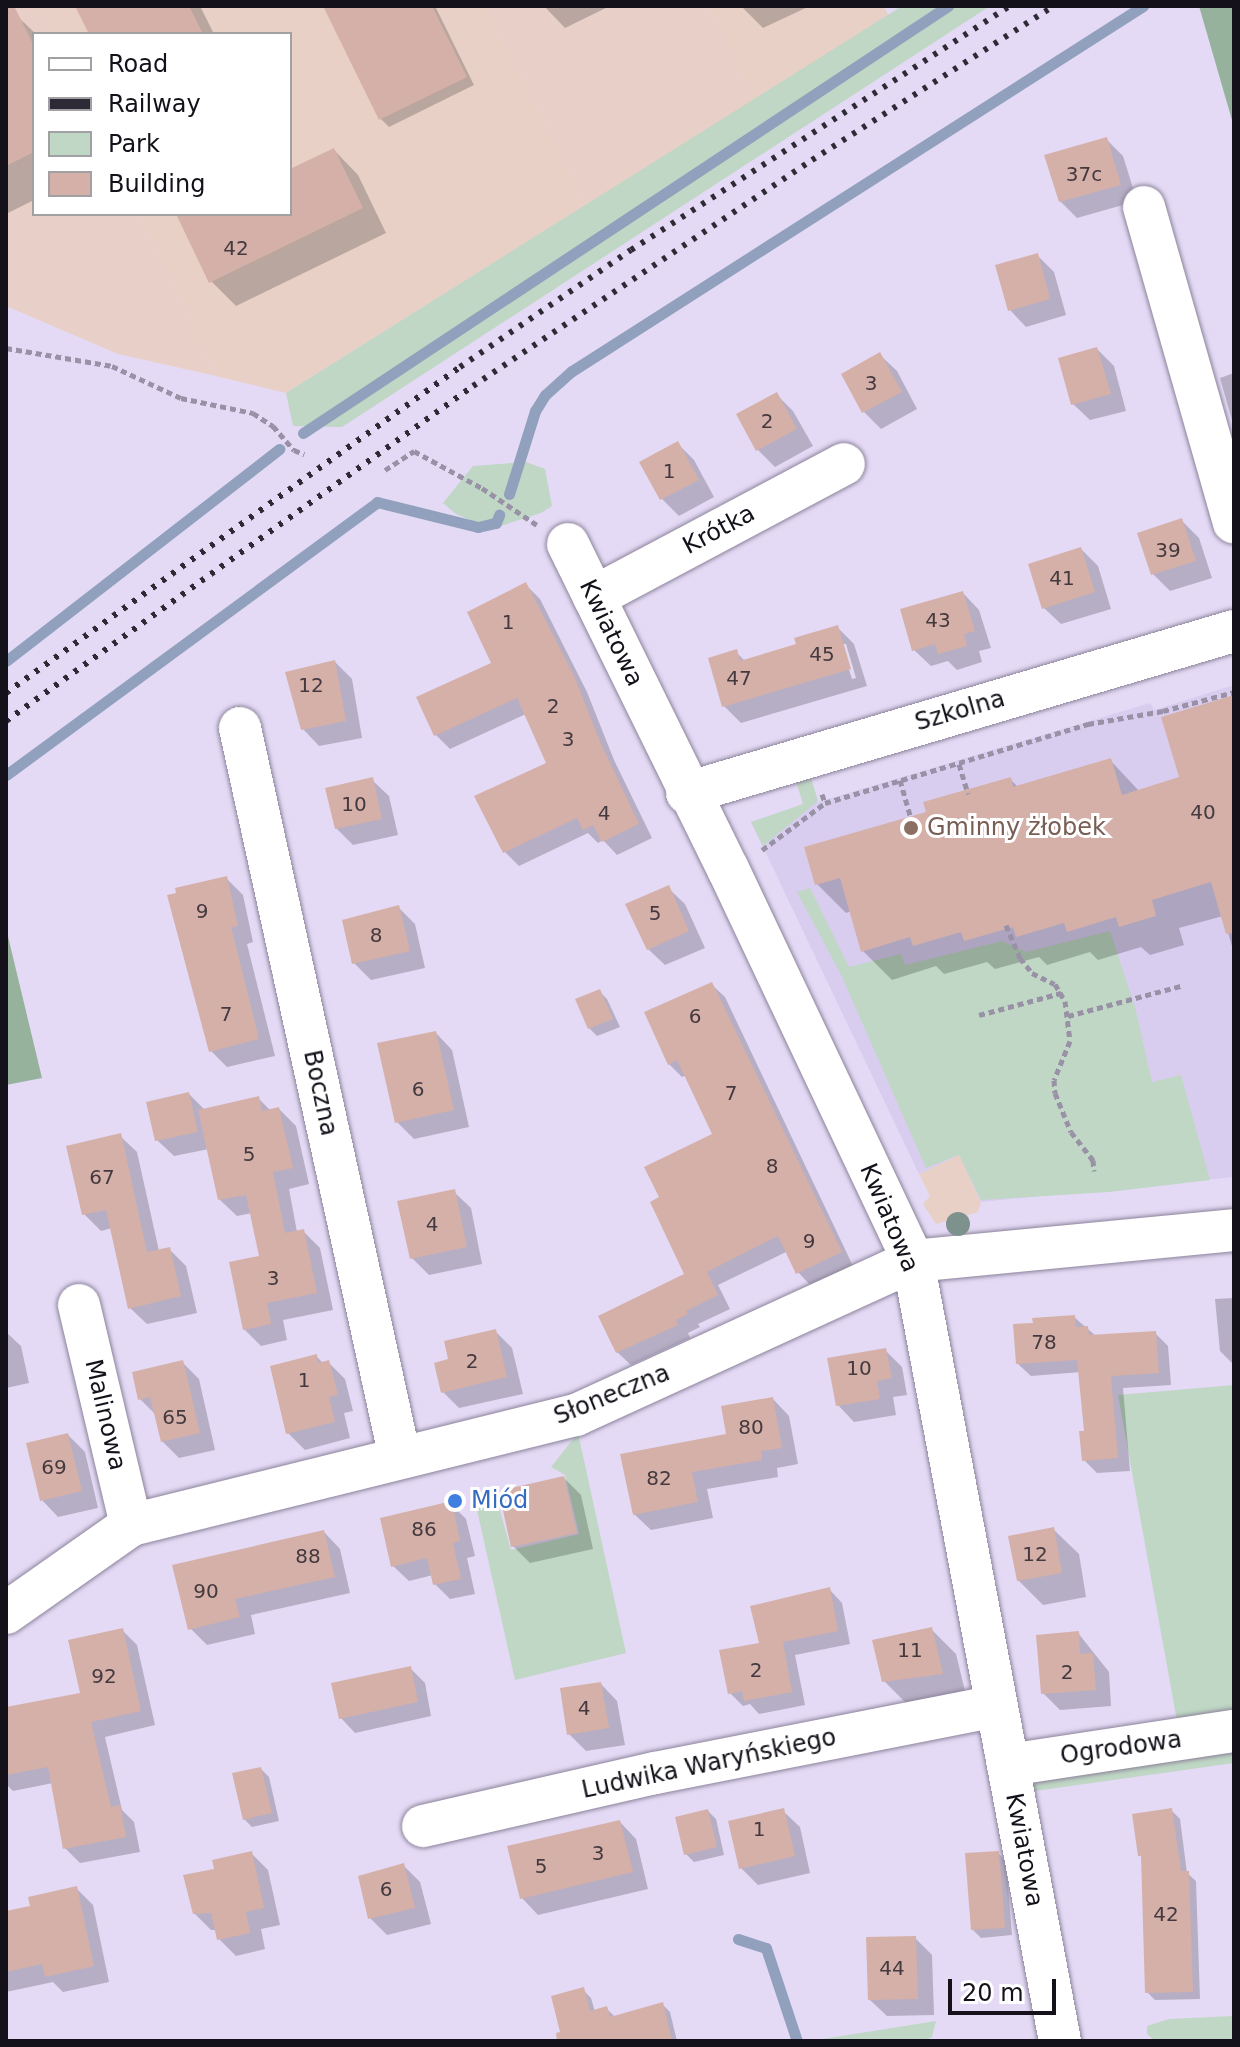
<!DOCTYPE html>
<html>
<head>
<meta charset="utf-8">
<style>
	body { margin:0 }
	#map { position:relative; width:1240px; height:2047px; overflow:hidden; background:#e4daf5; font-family:"DejaVu Sans",sans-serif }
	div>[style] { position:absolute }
	.commercial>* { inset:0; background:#e8d0c8 }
	.industrial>* { inset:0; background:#e8d0c7 }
	.built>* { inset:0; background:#d9cdef }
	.green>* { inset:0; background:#bfd7c4 }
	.forest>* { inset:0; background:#96b29c }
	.shadow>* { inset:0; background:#0003 }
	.stream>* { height:11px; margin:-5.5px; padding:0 5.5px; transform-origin:5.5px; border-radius:5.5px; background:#91a0bc }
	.building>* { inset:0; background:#d5b0a9 }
	.path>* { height:5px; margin-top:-2.5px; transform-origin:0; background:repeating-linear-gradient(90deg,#9992a6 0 6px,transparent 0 10px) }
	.roads { filter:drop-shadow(0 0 2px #8c839b) drop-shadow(0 0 2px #8c839b) }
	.minor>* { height:42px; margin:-21px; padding:0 21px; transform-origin:21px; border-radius:21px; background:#fff }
	.rail>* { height:6px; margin-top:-3px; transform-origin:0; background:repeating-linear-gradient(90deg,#2e2a35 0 4px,transparent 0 12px) }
	.trees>* { width:24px; height:24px; margin:-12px; border-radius:50%; background:#7e928d }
	.dots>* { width:22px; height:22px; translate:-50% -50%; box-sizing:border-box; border:4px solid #fff; border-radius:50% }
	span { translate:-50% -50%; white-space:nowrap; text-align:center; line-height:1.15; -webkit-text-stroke:6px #fff; paint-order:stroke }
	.number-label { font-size:20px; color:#44393e }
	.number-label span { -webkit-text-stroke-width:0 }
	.street-label { font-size:24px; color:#14111a }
	.education-label { font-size:24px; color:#785e54 }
	.left { translate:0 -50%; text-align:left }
	.shop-label { font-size:24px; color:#366cbe }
	.frame { position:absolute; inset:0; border:8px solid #14111a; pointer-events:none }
	.legend { position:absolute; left:32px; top:32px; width:260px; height:184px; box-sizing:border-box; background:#fff; border:2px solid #a1a0a3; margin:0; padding:10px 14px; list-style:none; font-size:24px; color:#14111a }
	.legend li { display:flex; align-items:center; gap:16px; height:40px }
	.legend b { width:40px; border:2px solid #a1a0a3 }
	.scale { position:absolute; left:948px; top:1979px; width:108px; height:36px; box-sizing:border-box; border:4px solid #14111a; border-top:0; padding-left:10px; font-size:24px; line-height:28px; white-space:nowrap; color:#14111a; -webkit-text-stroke:6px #fff; paint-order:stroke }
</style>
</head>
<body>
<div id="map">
	<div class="commercial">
		<i style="clip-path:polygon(6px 6px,36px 6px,49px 34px,34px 34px,34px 214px,137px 214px,216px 376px,118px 354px,6px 306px)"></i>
		<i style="clip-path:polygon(488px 6px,707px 6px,753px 101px,586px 205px)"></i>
	</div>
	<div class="industrial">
		<i style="clip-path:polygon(36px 6px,488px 6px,586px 205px,286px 393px,216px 376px,137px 214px,290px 214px,290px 34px,49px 34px)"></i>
		<i style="clip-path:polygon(707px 6px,884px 6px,888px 15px,753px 101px)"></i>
		<i style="clip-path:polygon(959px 1155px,981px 1202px,978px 1212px,936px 1224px,923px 1204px,930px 1196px,919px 1174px)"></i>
	</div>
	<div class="built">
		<i style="clip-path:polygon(1234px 685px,1234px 1177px,981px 1202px,959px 1155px,919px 1174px,751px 822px,1150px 703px,1154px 710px)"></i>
	</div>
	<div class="green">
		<i style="clip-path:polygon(902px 6px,990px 6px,342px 427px,293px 426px,286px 393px)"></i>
		<i style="clip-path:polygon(526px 462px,545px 469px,552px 506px,541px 513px,491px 529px,456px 514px,443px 503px,473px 466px)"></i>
		<i style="clip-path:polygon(810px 774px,818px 801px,763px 846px,751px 822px,803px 804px,795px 778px)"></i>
		<i style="clip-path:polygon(810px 888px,849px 967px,901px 954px,905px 965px,1002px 941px,1026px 952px,1110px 931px,1135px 1007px,1152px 1082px,1181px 1075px,1210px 1180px,1109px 1192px,981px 1200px,959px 1155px,926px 1168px,842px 977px,797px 892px)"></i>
		<i style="clip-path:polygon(1234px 1385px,1234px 1714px,1109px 1735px,1108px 1728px,1177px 1721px,1118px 1395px)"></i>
		<i style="clip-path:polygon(578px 1433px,626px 1653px,515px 1680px,475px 1501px,496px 1496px,511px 1550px,579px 1534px,565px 1475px,551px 1467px)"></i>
		<i style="clip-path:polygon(1234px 1750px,1234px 1763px,1028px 1792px,1029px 1781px)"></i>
		<i style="clip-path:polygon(1234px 2016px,1234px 2041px,1155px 2041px,1147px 2034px,1147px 2026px,1169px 2019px)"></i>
		<i style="clip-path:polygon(936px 2021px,932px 2037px,924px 2041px,810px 2041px)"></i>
	</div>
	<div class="forest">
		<i style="clip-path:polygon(1199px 6px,1234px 6px,1234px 127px)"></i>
		<i style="clip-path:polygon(6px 928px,42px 1078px,6px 1085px)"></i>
	</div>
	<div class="shadow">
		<i style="clip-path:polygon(77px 6px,200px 6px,214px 34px,91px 34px)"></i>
		<i style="clip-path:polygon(325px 6px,435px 6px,474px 85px,389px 127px,381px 119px)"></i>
		<i style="clip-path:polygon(544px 6px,610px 6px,565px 28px)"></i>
		<i style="clip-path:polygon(741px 6px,810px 6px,763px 28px)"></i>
		<i style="clip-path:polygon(16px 15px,36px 34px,34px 200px,6px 214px,6px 20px)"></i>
		<i style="clip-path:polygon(1106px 139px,1123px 156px,1137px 201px,1077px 218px,1060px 201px)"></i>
		<i style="clip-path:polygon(334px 150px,358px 175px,386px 233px,236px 306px,211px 281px,178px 214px,290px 214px,290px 172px)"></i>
		<i style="clip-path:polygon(1037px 255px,1054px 272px,1066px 315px,1026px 327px,1010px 310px)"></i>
		<i style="clip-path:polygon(1097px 349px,1114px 366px,1126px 411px,1090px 420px,1073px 404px)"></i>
		<i style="clip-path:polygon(880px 355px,897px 371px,917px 409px,881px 429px,864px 412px)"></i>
		<i style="clip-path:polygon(1234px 373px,1234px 427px,1220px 378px)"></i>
		<i style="clip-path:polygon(776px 394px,793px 411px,813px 446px,775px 467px,758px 450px,739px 414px)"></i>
		<i style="clip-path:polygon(677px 443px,694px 460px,714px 497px,679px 516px,662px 499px,642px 462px)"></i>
		<i style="clip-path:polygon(1182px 521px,1199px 538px,1212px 578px,1170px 591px,1153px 574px)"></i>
		<i style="clip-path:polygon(1081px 549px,1098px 566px,1111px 609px,1061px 624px,1044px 608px)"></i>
		<i style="clip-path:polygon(526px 585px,540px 599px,587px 692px,614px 760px,652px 838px,617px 855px,603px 840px,598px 843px,588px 833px,519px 866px,505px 852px,477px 797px,548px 764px,526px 714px,450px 749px,436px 735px,493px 664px)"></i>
		<i style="clip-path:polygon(963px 593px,979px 610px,991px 648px,979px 651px,982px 662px,957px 670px,948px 661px,931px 666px,914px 650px)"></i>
		<i style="clip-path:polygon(evenodd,837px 627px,854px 644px,867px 686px,741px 723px,724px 706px,711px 659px,736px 652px,746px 662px,798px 646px,837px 627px,841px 644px,846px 644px,856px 678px,852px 679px,841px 644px)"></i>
		<i style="clip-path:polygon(335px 662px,352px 679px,362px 738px,319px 746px,303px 729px,287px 673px)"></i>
		<i style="clip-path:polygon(1234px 697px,1234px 953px,1223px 916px,1179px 928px,1184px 945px,1150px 955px,1141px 947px,1098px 960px,1090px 952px,1047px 965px,1039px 957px,995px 969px,987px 962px,944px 974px,936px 966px,892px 980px,863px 951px,851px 911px,846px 913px,817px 884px,928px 813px,1010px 779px,1018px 787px,1110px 760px,1140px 792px,1182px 779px)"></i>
		<i style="clip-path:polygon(372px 780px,389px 796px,398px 835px,353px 845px,336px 828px)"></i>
		<i style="clip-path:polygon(226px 878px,243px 895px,253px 942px,247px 944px,275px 1056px,227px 1067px,210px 1050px)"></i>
		<i style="clip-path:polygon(668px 888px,685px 904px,705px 948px,665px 965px,648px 949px)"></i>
		<i style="clip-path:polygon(398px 907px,415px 924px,425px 968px,371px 980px,354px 963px)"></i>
		<i style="clip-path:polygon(711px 984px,725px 997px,853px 1266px,811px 1286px,798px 1272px,788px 1251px,718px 1285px,730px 1309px,698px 1324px,700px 1327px,688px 1333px,690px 1338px,631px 1365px,617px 1352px,687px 1275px,662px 1198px,715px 1135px,687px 1075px,682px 1077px,669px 1064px)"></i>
		<i style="clip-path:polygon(599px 991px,607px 999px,620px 1027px,597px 1036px,589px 1028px)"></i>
		<i style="clip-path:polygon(436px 1033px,452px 1050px,469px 1127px,414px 1139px,397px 1122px)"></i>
		<i style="clip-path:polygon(189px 1094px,205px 1110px,258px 1098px,271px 1111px,279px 1109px,296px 1126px,309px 1184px,289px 1189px,297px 1232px,303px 1231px,320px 1248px,333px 1310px,283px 1320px,287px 1340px,261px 1346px,244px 1329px,261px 1258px,252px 1213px,237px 1216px,220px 1200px,209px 1149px,174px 1156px,157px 1140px)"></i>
		<i style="clip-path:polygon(120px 1136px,137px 1152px,159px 1251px,169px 1249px,186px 1266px,197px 1313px,147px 1324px,130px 1308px,112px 1228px,101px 1231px,84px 1214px)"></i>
		<i style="clip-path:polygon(454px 1192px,471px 1208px,482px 1264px,429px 1275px,412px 1258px)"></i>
		<i style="clip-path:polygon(1234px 1298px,1234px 1365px,1220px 1351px,1215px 1299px)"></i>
		<i style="clip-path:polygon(1074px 1317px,1097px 1337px,1155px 1333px,1168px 1346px,1171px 1385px,1123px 1388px,1130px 1471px,1097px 1473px,1084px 1460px,1086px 1433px,1081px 1372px,1031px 1376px,1018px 1364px)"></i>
		<i style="clip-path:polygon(495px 1331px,512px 1348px,523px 1394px,459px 1408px,443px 1392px,451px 1361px)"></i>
		<i style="clip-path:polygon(6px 1332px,21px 1346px,29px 1383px,6px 1388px)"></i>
		<i style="clip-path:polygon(885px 1350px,902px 1367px,907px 1395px,893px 1397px,896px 1415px,854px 1422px,838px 1405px)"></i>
		<i style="clip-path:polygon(316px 1356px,323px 1363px,328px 1362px,345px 1379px,353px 1411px,344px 1413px,350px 1438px,305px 1450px,288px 1433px)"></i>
		<i style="clip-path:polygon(182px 1362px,199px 1379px,215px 1450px,179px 1458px,162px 1441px,157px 1416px,140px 1399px)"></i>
		<i style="clip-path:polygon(773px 1399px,789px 1416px,798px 1464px,777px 1468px,778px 1477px,707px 1489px,713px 1518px,651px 1530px,634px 1514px)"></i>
		<i style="clip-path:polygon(68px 1435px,85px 1452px,98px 1508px,58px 1517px,42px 1500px)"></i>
		<i style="clip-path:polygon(564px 1478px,581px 1495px,593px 1549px,530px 1563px,513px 1546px)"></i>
		<i style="clip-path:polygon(451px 1504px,466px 1519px,475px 1556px,467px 1558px,475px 1594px,450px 1599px,435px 1584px,433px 1575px,409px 1581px,393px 1566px)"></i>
		<i style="clip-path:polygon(1053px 1529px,1079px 1554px,1086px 1597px,1043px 1605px,1018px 1580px)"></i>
		<i style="clip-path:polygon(324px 1532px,340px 1549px,350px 1593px,251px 1615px,255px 1634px,207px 1645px,190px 1628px)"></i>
		<i style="clip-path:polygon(829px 1589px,842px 1603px,850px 1644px,795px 1655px,805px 1705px,759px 1714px,750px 1704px,743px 1706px,730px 1693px,761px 1644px)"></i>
		<i style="clip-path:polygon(931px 1629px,956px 1654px,967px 1699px,909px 1706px,884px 1681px)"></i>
		<i style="clip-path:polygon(122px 1630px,137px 1645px,155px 1725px,105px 1737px,122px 1810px,134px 1822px,140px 1852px,80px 1863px,65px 1848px,53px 1783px,13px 1791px,6px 1784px,6px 1709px,82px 1694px)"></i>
		<i style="clip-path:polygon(1078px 1633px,1109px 1672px,1111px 1706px,1060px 1710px,1043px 1693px)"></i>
		<i style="clip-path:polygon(410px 1668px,425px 1683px,431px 1716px,355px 1733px,341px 1718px)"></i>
		<i style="clip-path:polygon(601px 1684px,617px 1701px,625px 1745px,586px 1751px,569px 1734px)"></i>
		<i style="clip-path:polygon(261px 1769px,269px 1777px,279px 1821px,252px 1827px,244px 1819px)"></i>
		<i style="clip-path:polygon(708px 1811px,716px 1819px,724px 1855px,694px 1862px,686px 1854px)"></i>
		<i style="clip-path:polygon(783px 1811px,800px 1827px,810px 1873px,758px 1885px,741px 1868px)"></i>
		<i style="clip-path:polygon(1172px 1811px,1180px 1819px,1187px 1873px,1196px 1881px,1200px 1999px,1155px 2000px,1147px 1992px,1143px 1859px,1140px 1855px)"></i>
		<i style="clip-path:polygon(620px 1822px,636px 1839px,648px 1889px,538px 1915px,522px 1898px)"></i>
		<i style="clip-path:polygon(251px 1853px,268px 1870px,280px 1925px,261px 1929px,265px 1949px,236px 1956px,219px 1939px,217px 1930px,211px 1930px,194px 1913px,216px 1870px)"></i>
		<i style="clip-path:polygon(998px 1853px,1006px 1861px,1012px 1935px,981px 1938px,973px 1930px)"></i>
		<i style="clip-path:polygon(404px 1866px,420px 1882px,431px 1924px,387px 1935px,370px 1918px)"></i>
		<i style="clip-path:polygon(76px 1888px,93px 1905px,109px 1982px,63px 1992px,53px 1982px,6px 1992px,6px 1913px,33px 1907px)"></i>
		<i style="clip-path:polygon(915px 1938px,932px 1955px,934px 2015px,887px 2016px,870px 2000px)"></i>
		<i style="clip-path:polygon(583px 1990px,591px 1998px,595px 2012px,607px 2009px,616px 2018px,662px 2004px,670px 2012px,677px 2041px,565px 2041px)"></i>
	</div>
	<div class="stream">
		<i style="left:303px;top:433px;width:774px;rotate:-33.51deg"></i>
		<i style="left:509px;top:494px;width:87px;rotate:-72.6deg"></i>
		<i style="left:535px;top:411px;width:19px;rotate:-58deg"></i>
		<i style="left:545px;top:395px;width:36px;rotate:-42deg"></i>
		<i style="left:572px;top:371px;width:678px;rotate:-32.59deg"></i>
		<i style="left:6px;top:661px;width:346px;rotate:-37.8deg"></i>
		<i style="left:6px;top:775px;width:461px;rotate:-36.3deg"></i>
		<i style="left:377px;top:502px;width:104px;rotate:13.9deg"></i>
		<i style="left:478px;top:527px;width:18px;rotate:-13deg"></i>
		<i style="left:496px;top:523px;width:9px;rotate:-69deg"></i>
		<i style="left:738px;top:1939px;width:29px;rotate:18deg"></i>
		<i style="left:766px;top:1948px;width:98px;rotate:71.6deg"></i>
	</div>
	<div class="building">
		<i style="clip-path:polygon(6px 6px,14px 6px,34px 46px,34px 152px,6px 166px)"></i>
		<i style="clip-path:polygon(75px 6px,189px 6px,203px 34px,89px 34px)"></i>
		<i style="clip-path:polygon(323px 6px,432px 6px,467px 77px,379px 120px)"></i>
		<i style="clip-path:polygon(1107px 137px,1121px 185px,1059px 202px,1044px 155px)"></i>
		<i style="clip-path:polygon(334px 148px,363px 208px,209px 283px,176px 214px,290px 214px,290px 169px)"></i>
		<i style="clip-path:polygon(1038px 253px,1050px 299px,1008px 311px,995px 265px)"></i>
		<i style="clip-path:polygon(1097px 347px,1111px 394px,1071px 405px,1058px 358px)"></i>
		<i style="clip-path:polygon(880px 352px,902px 392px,862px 413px,841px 374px)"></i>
		<i style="clip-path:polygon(777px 392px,797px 429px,756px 451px,736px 414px)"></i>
		<i style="clip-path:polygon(678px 441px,699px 480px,660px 500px,639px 462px)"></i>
		<i style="clip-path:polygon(1182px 518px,1196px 561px,1151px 575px,1137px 533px)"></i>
		<i style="clip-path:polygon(1081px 547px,1095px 592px,1042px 609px,1028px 564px)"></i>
		<i style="clip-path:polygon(526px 582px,574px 676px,601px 744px,639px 824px,602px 842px,593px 825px,583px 830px,577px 818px,503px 853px,474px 796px,546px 763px,517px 698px,434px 736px,416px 697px,491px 663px,467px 612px)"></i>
		<i style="clip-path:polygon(963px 591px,975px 631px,964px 634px,967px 646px,938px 654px,935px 644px,912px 651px,900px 609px)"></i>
		<i style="clip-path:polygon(838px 625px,851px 669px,722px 707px,708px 658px,737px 649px,740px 661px,796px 644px,794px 638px)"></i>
		<i style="clip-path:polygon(335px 660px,346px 721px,301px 730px,285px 672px)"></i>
		<i style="clip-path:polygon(1234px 695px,1234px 933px,1226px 934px,1211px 882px,1152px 900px,1156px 916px,1119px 927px,1116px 917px,1067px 932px,1064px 923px,1016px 937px,1013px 927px,964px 941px,961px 932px,913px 946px,910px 937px,861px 952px,840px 878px,815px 885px,804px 847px,926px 812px,923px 802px,1011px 777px,1013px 787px,1111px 758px,1122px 795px,1179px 777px,1161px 717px)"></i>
		<i style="clip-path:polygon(373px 777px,382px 819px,335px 829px,325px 788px)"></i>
		<i style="clip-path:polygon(227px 876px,238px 926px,231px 927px,259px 1039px,209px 1052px,167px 895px,176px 893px,175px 888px)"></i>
		<i style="clip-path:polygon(669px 885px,689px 931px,647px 950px,625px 904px)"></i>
		<i style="clip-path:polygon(399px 905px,410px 951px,352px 964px,342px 920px)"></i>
		<i style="clip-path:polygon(712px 982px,842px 1252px,796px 1274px,778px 1236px,707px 1272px,718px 1295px,686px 1311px,688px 1314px,676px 1320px,678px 1325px,616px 1353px,598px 1316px,684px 1274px,650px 1202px,659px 1197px,644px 1167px,712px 1134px,677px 1060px,668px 1065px,644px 1012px)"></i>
		<i style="clip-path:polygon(600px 989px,613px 1019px,588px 1029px,575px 999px)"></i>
		<i style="clip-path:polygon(436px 1031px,454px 1110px,395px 1123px,377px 1043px)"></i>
		<i style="clip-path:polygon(189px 1092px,198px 1132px,155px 1141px,146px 1102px)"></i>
		<i style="clip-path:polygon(259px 1096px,262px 1111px,279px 1107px,293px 1168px,273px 1172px,285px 1233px,304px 1229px,317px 1293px,267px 1303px,271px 1324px,243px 1330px,229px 1262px,259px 1256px,246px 1195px,218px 1200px,198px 1110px)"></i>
		<i style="clip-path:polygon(121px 1133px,147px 1252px,170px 1247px,181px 1296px,128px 1309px,106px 1210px,82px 1215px,66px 1146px)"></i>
		<i style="clip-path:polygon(455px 1189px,467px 1247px,410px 1259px,397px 1201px)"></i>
		<i style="clip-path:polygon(1075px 1315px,1076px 1327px,1088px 1326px,1089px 1335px,1156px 1331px,1159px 1373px,1111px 1376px,1118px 1458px,1082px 1461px,1079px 1431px,1084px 1431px,1077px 1360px,1016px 1364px,1013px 1324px,1033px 1323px,1032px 1318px)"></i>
		<i style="clip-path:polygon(496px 1329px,507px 1377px,441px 1393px,434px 1363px,448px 1359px,444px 1341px)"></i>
		<i style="clip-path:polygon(886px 1348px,892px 1378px,877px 1381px,880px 1399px,836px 1406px,827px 1358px)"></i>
		<i style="clip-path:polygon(317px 1354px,318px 1363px,329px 1360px,338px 1395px,329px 1397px,335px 1422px,286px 1434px,270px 1366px)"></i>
		<i style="clip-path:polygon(183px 1360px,200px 1433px,161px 1442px,150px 1397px,138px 1400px,132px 1372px)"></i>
		<i style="clip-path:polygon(773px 1397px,782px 1448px,761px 1451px,762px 1460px,692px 1472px,698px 1502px,633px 1515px,620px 1454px,726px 1434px,721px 1406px)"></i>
		<i style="clip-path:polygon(68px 1433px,82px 1491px,40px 1501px,26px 1443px)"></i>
		<i style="clip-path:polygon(564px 1476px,577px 1533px,511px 1547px,502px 1506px,510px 1504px,507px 1489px)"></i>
		<i style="clip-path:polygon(452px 1501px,460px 1541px,453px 1543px,461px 1579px,433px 1585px,427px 1558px,391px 1567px,380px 1518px)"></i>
		<i style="clip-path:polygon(1054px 1527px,1062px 1573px,1017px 1581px,1008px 1536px)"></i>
		<i style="clip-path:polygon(324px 1530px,335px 1577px,235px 1599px,240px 1617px,188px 1630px,172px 1565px)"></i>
		<i style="clip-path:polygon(830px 1587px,838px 1631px,783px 1642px,792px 1692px,744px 1701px,742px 1691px,728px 1694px,719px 1650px,759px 1643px,750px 1606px)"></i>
		<i style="clip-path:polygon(932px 1627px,943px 1674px,882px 1682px,872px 1640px)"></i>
		<i style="clip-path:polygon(123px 1628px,141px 1711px,91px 1722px,111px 1807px,120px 1805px,126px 1837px,63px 1849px,48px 1767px,6px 1775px,6px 1707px,80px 1693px,68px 1640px)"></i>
		<i style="clip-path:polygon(1079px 1631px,1080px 1654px,1093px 1653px,1096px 1690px,1041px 1694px,1036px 1635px)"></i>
		<i style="clip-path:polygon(411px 1666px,418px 1702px,339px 1719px,331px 1683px)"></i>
		<i style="clip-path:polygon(601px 1682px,609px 1728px,567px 1735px,560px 1688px)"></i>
		<i style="clip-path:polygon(261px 1767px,272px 1813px,243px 1820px,232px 1773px)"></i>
		<i style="clip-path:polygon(784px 1808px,795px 1856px,739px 1869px,728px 1821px)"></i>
		<i style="clip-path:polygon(1172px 1808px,1181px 1871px,1189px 1871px,1193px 1992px,1145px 1993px,1141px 1856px,1138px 1856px,1132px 1814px)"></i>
		<i style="clip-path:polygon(708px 1809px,717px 1847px,684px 1855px,675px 1817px)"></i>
		<i style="clip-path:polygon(620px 1820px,633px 1872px,520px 1899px,507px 1846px)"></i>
		<i style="clip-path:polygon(252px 1851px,264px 1908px,246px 1912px,250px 1933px,217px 1940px,211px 1913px,193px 1914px,183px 1875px,214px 1869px,212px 1860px)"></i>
		<i style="clip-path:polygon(999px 1851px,1005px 1928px,971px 1930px,965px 1853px)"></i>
		<i style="clip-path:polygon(404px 1863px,415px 1908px,368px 1919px,358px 1876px)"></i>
		<i style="clip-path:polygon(77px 1886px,94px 1966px,45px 1977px,42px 1964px,6px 1972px,6px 1911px,30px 1906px,28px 1897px)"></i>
		<i style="clip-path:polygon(916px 1936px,918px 1999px,868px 2000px,866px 1937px)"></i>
		<i style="clip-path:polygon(584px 1987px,590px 2011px,607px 2006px,610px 2017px,663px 2002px,672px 2041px,557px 2041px,556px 2033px,560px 2032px,551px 1996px)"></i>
	</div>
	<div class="path">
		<i style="left:6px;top:348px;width:108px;rotate:9.6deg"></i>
		<i style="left:112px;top:366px;width:76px;rotate:24.9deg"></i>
		<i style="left:181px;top:398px;width:74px;rotate:11.8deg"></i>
		<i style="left:253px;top:413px;width:24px;rotate:33deg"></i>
		<i style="left:273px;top:426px;width:32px;rotate:49deg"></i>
		<i style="left:294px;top:450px;width:11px;rotate:22deg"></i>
		<i style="left:385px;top:470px;width:35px;rotate:-33deg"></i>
		<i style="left:414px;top:451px;width:77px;rotate:28.6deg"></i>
		<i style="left:482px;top:488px;width:66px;rotate:33.9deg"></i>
		<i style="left:959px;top:764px;width:31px;rotate:73deg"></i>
		<i style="left:900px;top:780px;width:37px;rotate:74deg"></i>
		<i style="left:822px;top:794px;width:9px;rotate:72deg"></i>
		<i style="left:825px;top:803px;width:275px;rotate:-16.7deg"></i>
		<i style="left:1088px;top:724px;width:76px;rotate:-9.8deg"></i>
		<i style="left:1163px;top:711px;width:73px;rotate:-15deg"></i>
		<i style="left:762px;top:850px;width:79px;rotate:-36.7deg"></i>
		<i style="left:1006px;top:925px;width:36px;rotate:67deg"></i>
		<i style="left:1020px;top:958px;width:19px;rotate:51deg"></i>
		<i style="left:1032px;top:973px;width:25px;rotate:26deg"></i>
		<i style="left:1055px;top:984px;width:20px;rotate:60deg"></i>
		<i style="left:1065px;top:1001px;width:40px;rotate:82.9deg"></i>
		<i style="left:1070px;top:1041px;width:42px;rotate:112.3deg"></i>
		<i style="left:1054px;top:1080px;width:13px;rotate:86deg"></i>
		<i style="left:1055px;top:1093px;width:42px;rotate:67.7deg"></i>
		<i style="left:1071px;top:1132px;width:36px;rotate:52deg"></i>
		<i style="left:1093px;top:1160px;width:11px;rotate:85deg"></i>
		<i style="left:979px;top:1015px;width:85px;rotate:-15deg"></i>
		<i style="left:1068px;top:1016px;width:117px;rotate:-14.9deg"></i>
	</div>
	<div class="roads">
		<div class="minor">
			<i style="left:1144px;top:207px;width:328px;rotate:74.1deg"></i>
			<i style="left:568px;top:544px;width:362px;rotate:63.8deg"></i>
			<i style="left:728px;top:869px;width:433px;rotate:64.7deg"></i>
			<i style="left:913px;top:1261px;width:794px;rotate:79.33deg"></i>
			<i style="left:594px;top:597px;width:283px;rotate:-28deg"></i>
			<i style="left:240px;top:728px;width:747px;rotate:77.64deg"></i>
			<i style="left:687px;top:793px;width:570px;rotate:-16.5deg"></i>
			<i style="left:79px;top:1305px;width:226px;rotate:76.7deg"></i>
			<i style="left:6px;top:1613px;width:153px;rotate:-35.1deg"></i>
			<i style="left:131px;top:1525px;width:458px;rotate:-13.9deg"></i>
			<i style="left:576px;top:1415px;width:371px;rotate:-24.6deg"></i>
			<i style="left:913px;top:1261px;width:322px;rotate:-5.5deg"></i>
			<i style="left:1008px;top:1765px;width:229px;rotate:-8.6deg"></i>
			<i style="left:423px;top:1826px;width:238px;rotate:-12.9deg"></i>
			<i style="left:655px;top:1773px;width:347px;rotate:-11.1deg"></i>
		</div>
	</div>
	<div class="rail">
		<i style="left:6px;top:693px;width:559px;rotate:-35.68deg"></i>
		<i style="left:460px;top:367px;width:207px;rotate:-34.4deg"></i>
		<i style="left:631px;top:250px;width:451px;rotate:-32.8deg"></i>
		<i style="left:6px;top:721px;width:575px;rotate:-35.65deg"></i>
		<i style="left:473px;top:386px;width:407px;rotate:-33.7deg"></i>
		<i style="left:812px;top:160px;width:287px;rotate:-32.5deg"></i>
	</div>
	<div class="trees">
		<i style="left:958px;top:1224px"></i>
	</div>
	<div class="dots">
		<i style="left:911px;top:828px;background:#8d6e63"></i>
		<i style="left:455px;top:1501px;background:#3f7fe0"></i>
	</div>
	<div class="number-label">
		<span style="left:1084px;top:174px">37c</span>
		<span style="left:236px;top:248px">42</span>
		<span style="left:871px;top:383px">3</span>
		<span style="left:767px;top:421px">2</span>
		<span style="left:669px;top:471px">1</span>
		<span style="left:1168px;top:550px">39</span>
		<span style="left:1062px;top:578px">41</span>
		<span style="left:938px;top:620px">43</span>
		<span style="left:508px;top:622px">1</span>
		<span style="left:822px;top:654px">45</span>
		<span style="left:739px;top:678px">47</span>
		<span style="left:311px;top:685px">12</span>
		<span style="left:553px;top:706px">2</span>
		<span style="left:568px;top:739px">3</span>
		<span style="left:354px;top:804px">10</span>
		<span style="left:1203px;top:812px">40</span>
		<span style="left:604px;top:813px">4</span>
		<span style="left:202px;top:911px">9</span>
		<span style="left:655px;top:913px">5</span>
		<span style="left:376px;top:935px">8</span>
		<span style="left:226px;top:1014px">7</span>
		<span style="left:695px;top:1016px">6</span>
		<span style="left:418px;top:1089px">6</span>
		<span style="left:731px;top:1093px">7</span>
		<span style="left:249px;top:1154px">5</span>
		<span style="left:772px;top:1166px">8</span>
		<span style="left:102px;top:1177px">67</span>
		<span style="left:432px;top:1224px">4</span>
		<span style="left:809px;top:1241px">9</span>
		<span style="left:273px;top:1278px">3</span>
		<span style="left:1044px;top:1342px">78</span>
		<span style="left:472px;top:1361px">2</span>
		<span style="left:859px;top:1368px">10</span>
		<span style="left:304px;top:1380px">1</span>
		<span style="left:175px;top:1417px">65</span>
		<span style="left:751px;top:1427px">80</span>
		<span style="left:54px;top:1467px">69</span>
		<span style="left:659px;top:1478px">82</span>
		<span style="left:424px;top:1529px">86</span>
		<span style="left:1035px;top:1554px">12</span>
		<span style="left:308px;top:1556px">88</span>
		<span style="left:206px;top:1591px">90</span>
		<span style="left:910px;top:1650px">11</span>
		<span style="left:756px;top:1670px">2</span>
		<span style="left:1067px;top:1672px">2</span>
		<span style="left:104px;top:1676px">92</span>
		<span style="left:584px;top:1708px">4</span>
		<span style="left:759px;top:1829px">1</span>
		<span style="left:598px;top:1853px">3</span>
		<span style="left:541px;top:1866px">5</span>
		<span style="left:386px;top:1889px">6</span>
		<span style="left:1166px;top:1914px">42</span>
		<span style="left:892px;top:1968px">44</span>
	</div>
	<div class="street-label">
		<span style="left:719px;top:530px;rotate:-28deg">Krótka</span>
		<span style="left:611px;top:633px;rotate:64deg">Kwiatowa</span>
		<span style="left:960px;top:711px;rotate:-16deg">Szkolna</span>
		<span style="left:320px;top:1093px;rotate:78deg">Boczna</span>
		<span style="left:889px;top:1218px;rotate:67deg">Kwiatowa</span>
		<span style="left:612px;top:1395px;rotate:-22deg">Słoneczna</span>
		<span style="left:105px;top:1415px;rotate:77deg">Malinowa</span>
		<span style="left:1121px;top:1748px;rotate:-8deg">Ogrodowa</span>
		<span style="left:709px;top:1764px;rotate:-12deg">Ludwika Waryńskiego</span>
		<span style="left:1024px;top:1850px;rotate:79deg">Kwiatowa</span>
	</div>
	<div class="education-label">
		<span class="left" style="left:927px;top:828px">Gminny żłobek</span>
	</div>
	<div class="shop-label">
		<span class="left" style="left:471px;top:1501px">Miód</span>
	</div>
	<div class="frame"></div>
	<ul class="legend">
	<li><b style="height:10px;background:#fff"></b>Road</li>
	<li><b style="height:10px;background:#2e2a35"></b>Railway</li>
	<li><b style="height:22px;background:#bfd7c4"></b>Park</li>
	<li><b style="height:22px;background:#d5b0a9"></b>Building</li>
	</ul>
	<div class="scale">20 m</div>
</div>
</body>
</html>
